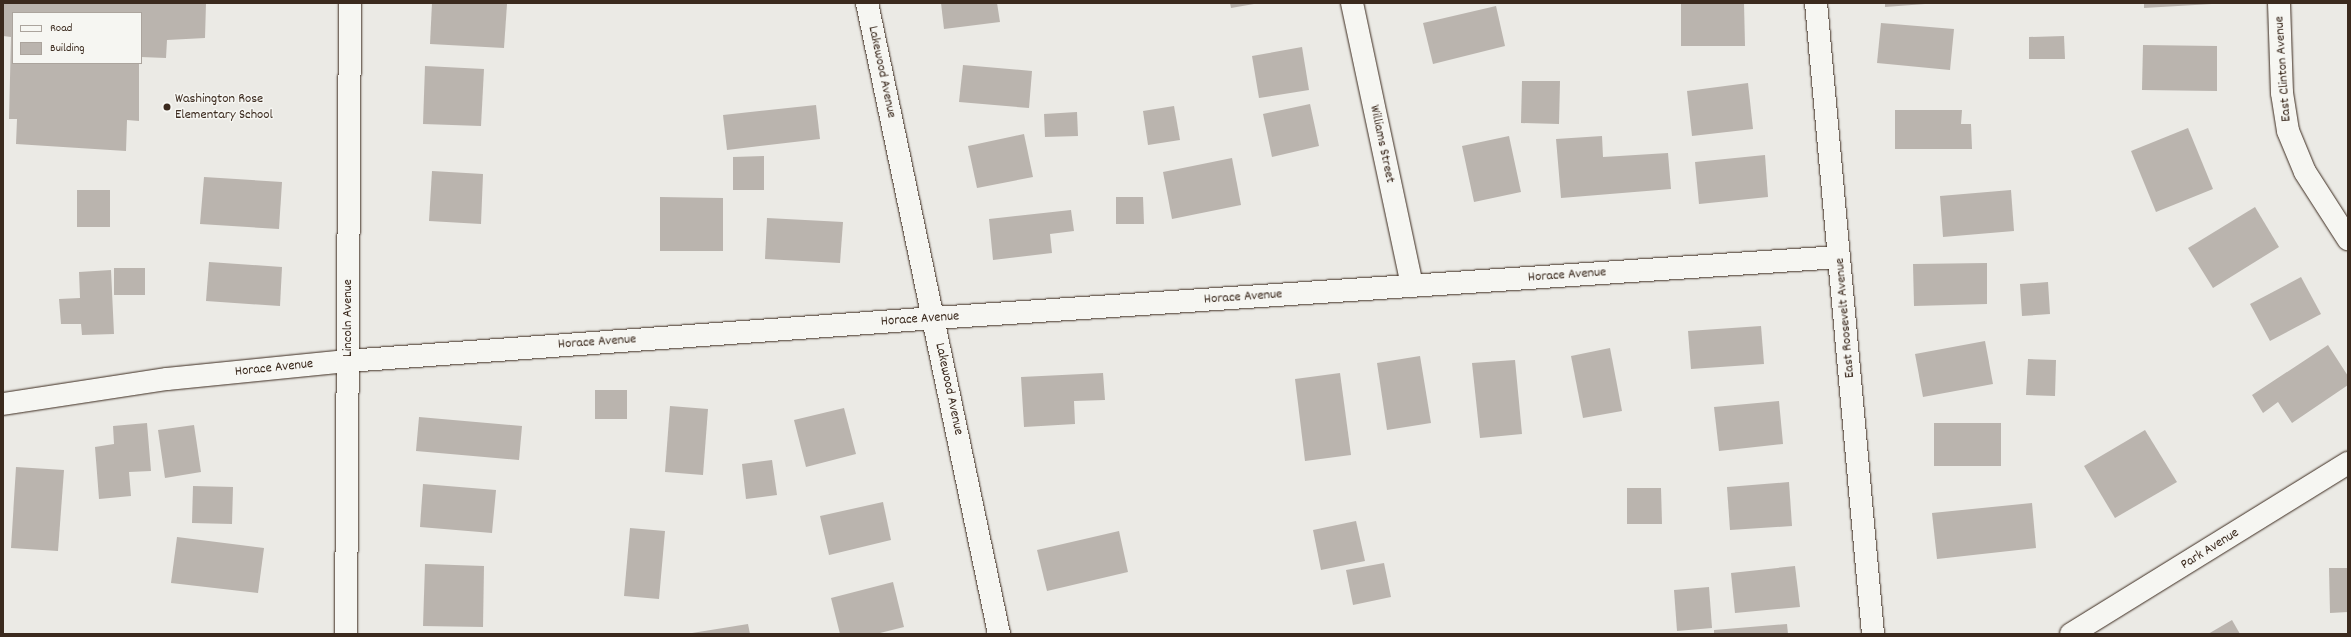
<!DOCTYPE html>
<html>
<head>
<meta charset="utf-8">
<style>
	body { margin:0 }
	#map { position:relative; width:2351px; height:637px; overflow:hidden; background:#ebeae5; font-family:Dekko,sans-serif }
	div>[style] { position:absolute }
	.building>* { inset:0; background:#bab4ae }
	.roads { filter:drop-shadow(0 0 1px #3b2a1e) drop-shadow(0 0 1px #3b2a1e) }
	.minor>* { height:22px; margin:-11px; padding:0 11px; transform-origin:11px; border-radius:11px; background:#f6f6f2 }
	.dots>* { width:11px; height:11px; translate:-50% -50%; box-sizing:border-box; border:2px solid #f6f6f2; border-radius:50% }
	span { translate:-50% -50%; white-space:nowrap; text-align:center; line-height:1.15; -webkit-text-stroke:3px #f6f6f2; paint-order:stroke }
	.street-label { font-size:14px; color:#3b2a1e }
	.poi-label { font-size:14px; color:#3b2a1e }
	.left { translate:0 -50%; text-align:left }
	.frame { position:absolute; inset:0; border:4px solid #3b2a1e; pointer-events:none }
	.legend { position:absolute; left:12px; top:12px; width:130px; height:52px; box-sizing:border-box; background:#f6f6f2; border:1px solid #aba49d; margin:0; padding:5px 7px; list-style:none; font-size:12px; color:#3b2a1e }
	.legend li { display:flex; align-items:center; gap:8px; height:20px }
	.legend b { width:20px; border:1px solid #aba49d }
</style>
</head>
<body>
<div id="map">
	<div class="building">
		<i style="clip-path:polygon(3px 3px,206px 3px,205px 38px,167px 40px,166px 58px,141px 57px,141px 13px,13px 13px,13px 63px,139px 63px,139px 121px,127px 120px,126px 151px,16px 144px,17px 119px,9px 119px,11px 37px,3px 36px)"></i>
		<i style="clip-path:polygon(432px 3px,507px 4px,504px 48px,430px 44px)"></i>
		<i style="clip-path:polygon(941px 3px,997px 3px,1000px 22px,944px 29px)"></i>
		<i style="clip-path:polygon(1230px 3px,1254px 3px,1254px 4px,1231px 8px)"></i>
		<i style="clip-path:polygon(1681px 3px,1744px 3px,1745px 46px,1681px 46px)"></i>
		<i style="clip-path:polygon(1885px 3px,1925px 3px,1925px 4px,1885px 7px)"></i>
		<i style="clip-path:polygon(2144px 3px,2212px 3px,2212px 4px,2144px 8px)"></i>
		<i style="clip-path:polygon(1496px 6px,1505px 46px,1433px 64px,1423px 23px)"></i>
		<i style="clip-path:polygon(1881px 23px,1954px 29px,1950px 70px,1877px 63px)"></i>
		<i style="clip-path:polygon(2064px 36px,2065px 59px,2029px 59px,2029px 37px)"></i>
		<i style="clip-path:polygon(2143px 45px,2217px 46px,2217px 91px,2142px 90px)"></i>
		<i style="clip-path:polygon(1302px 47px,1309px 90px,1259px 98px,1252px 56px)"></i>
		<i style="clip-path:polygon(963px 65px,1032px 71px,1029px 108px,959px 102px)"></i>
		<i style="clip-path:polygon(425px 66px,484px 69px,481px 126px,423px 124px)"></i>
		<i style="clip-path:polygon(1522px 81px,1560px 81px,1559px 124px,1521px 123px)"></i>
		<i style="clip-path:polygon(1748px 83px,1753px 129px,1692px 136px,1687px 91px)"></i>
		<i style="clip-path:polygon(1310px 104px,1319px 146px,1272px 157px,1263px 114px)"></i>
		<i style="clip-path:polygon(816px 105px,820px 139px,727px 150px,723px 115px)"></i>
		<i style="clip-path:polygon(1174px 106px,1180px 140px,1148px 145px,1143px 111px)"></i>
		<i style="clip-path:polygon(1895px 110px,1962px 110px,1961px 124px,1971px 124px,1972px 149px,1895px 149px)"></i>
		<i style="clip-path:polygon(1077px 112px,1078px 136px,1045px 137px,1044px 114px)"></i>
		<i style="clip-path:polygon(2188px 128px,2213px 189px,2156px 212px,2131px 151px)"></i>
		<i style="clip-path:polygon(1024px 134px,1033px 177px,977px 188px,968px 146px)"></i>
		<i style="clip-path:polygon(1509px 136px,1521px 192px,1474px 202px,1462px 146px)"></i>
		<i style="clip-path:polygon(1602px 136px,1603px 157px,1668px 153px,1671px 189px,1561px 198px,1556px 139px)"></i>
		<i style="clip-path:polygon(1765px 155px,1768px 197px,1699px 204px,1695px 162px)"></i>
		<i style="clip-path:polygon(764px 156px,764px 190px,733px 190px,733px 157px)"></i>
		<i style="clip-path:polygon(1232px 158px,1241px 205px,1172px 219px,1163px 172px)"></i>
		<i style="clip-path:polygon(432px 171px,483px 174px,481px 224px,429px 221px)"></i>
		<i style="clip-path:polygon(204px 177px,282px 182px,279px 229px,200px 224px)"></i>
		<i style="clip-path:polygon(77px 190px,110px 190px,110px 227px,77px 227px)"></i>
		<i style="clip-path:polygon(2011px 190px,2014px 231px,1943px 237px,1940px 196px)"></i>
		<i style="clip-path:polygon(660px 197px,723px 198px,723px 251px,660px 251px)"></i>
		<i style="clip-path:polygon(1116px 197px,1143px 197px,1144px 224px,1116px 224px)"></i>
		<i style="clip-path:polygon(2255px 207px,2279px 247px,2213px 288px,2188px 248px)"></i>
		<i style="clip-path:polygon(1071px 210px,1074px 231px,1050px 234px,1052px 253px,993px 260px,989px 219px)"></i>
		<i style="clip-path:polygon(767px 218px,843px 222px,840px 263px,765px 259px)"></i>
		<i style="clip-path:polygon(209px 262px,282px 267px,280px 306px,206px 301px)"></i>
		<i style="clip-path:polygon(1987px 263px,1987px 304px,1914px 306px,1913px 264px)"></i>
		<i style="clip-path:polygon(114px 268px,145px 268px,145px 295px,114px 295px)"></i>
		<i style="clip-path:polygon(111px 270px,114px 334px,82px 335px,81px 324px,61px 324px,59px 299px,80px 298px,79px 272px)"></i>
		<i style="clip-path:polygon(2301px 277px,2321px 314px,2270px 341px,2250px 304px)"></i>
		<i style="clip-path:polygon(2048px 282px,2050px 314px,2022px 316px,2020px 284px)"></i>
		<i style="clip-path:polygon(1761px 326px,1764px 364px,1691px 369px,1688px 331px)"></i>
		<i style="clip-path:polygon(1985px 341px,1993px 384px,1923px 397px,1915px 354px)"></i>
		<i style="clip-path:polygon(2328px 345px,2348px 376px,2348px 385px,2292px 423px,2278px 402px,2263px 413px,2252px 395px)"></i>
		<i style="clip-path:polygon(1610px 348px,1622px 411px,1583px 418px,1571px 356px)"></i>
		<i style="clip-path:polygon(1420px 356px,1431px 423px,1387px 430px,1377px 363px)"></i>
		<i style="clip-path:polygon(2028px 359px,2056px 360px,2055px 396px,2026px 395px)"></i>
		<i style="clip-path:polygon(1515px 360px,1522px 434px,1480px 438px,1472px 363px)"></i>
		<i style="clip-path:polygon(1103px 373px,1105px 400px,1074px 401px,1075px 424px,1024px 427px,1021px 377px)"></i>
		<i style="clip-path:polygon(1340px 373px,1351px 455px,1305px 461px,1295px 379px)"></i>
		<i style="clip-path:polygon(595px 390px,627px 390px,627px 419px,595px 419px)"></i>
		<i style="clip-path:polygon(1779px 401px,1783px 444px,1719px 451px,1714px 407px)"></i>
		<i style="clip-path:polygon(670px 406px,708px 409px,703px 475px,665px 472px)"></i>
		<i style="clip-path:polygon(844px 408px,856px 454px,806px 467px,794px 420px)"></i>
		<i style="clip-path:polygon(419px 417px,522px 426px,519px 460px,416px 451px)"></i>
		<i style="clip-path:polygon(147px 423px,151px 471px,129px 472px,131px 496px,99px 499px,95px 447px,114px 444px,113px 426px)"></i>
		<i style="clip-path:polygon(1934px 423px,2001px 423px,2001px 466px,1934px 466px)"></i>
		<i style="clip-path:polygon(194px 425px,201px 472px,165px 478px,158px 430px)"></i>
		<i style="clip-path:polygon(2145px 430px,2177px 482px,2115px 518px,2084px 466px)"></i>
		<i style="clip-path:polygon(772px 460px,777px 495px,746px 499px,742px 464px)"></i>
		<i style="clip-path:polygon(16px 467px,64px 470px,58px 551px,11px 548px)"></i>
		<i style="clip-path:polygon(1789px 482px,1792px 526px,1730px 530px,1727px 487px)"></i>
		<i style="clip-path:polygon(423px 484px,496px 490px,492px 533px,420px 527px)"></i>
		<i style="clip-path:polygon(193px 486px,233px 487px,232px 524px,192px 523px)"></i>
		<i style="clip-path:polygon(1627px 488px,1661px 488px,1662px 524px,1627px 524px)"></i>
		<i style="clip-path:polygon(883px 502px,891px 540px,829px 555px,820px 516px)"></i>
		<i style="clip-path:polygon(2032px 503px,2036px 548px,1937px 559px,1932px 513px)"></i>
		<i style="clip-path:polygon(1356px 521px,1365px 561px,1321px 570px,1313px 530px)"></i>
		<i style="clip-path:polygon(630px 528px,665px 531px,659px 599px,624px 596px)"></i>
		<i style="clip-path:polygon(1119px 531px,1128px 572px,1047px 591px,1037px 550px)"></i>
		<i style="clip-path:polygon(177px 537px,264px 548px,258px 593px,171px 583px)"></i>
		<i style="clip-path:polygon(1384px 563px,1391px 597px,1353px 605px,1346px 570px)"></i>
		<i style="clip-path:polygon(425px 564px,484px 566px,483px 627px,423px 626px)"></i>
		<i style="clip-path:polygon(1795px 566px,1800px 607px,1735px 613px,1731px 573px)"></i>
		<i style="clip-path:polygon(2329px 568px,2348px 568px,2348px 612px,2330px 613px)"></i>
		<i style="clip-path:polygon(893px 582px,904px 627px,876px 634px,840px 634px,831px 598px)"></i>
		<i style="clip-path:polygon(1709px 587px,1712px 628px,1677px 631px,1674px 590px)"></i>
		<i style="clip-path:polygon(2232px 620px,2240px 634px,2208px 634px)"></i>
		<i style="clip-path:polygon(748px 624px,750px 634px,692px 634px,692px 633px)"></i>
		<i style="clip-path:polygon(1787px 624px,1788px 634px,1714px 634px,1714px 630px)"></i>
	</div>
	<div class="roads">
		<div class="minor">
			<i style="left:867px;top:3px;width:645px;rotate:78.18deg"></i>
			<i style="left:1352px;top:3px;width:289px;rotate:78deg"></i>
			<i style="left:1816px;top:3px;width:634px;rotate:84.84deg"></i>
			<i style="left:2279px;top:3px;width:90px;rotate:88.1deg"></i>
			<i style="left:2282px;top:93px;width:38px;rotate:81deg"></i>
			<i style="left:2288px;top:131px;width:44px;rotate:67.5deg"></i>
			<i style="left:2305px;top:172px;width:80px;rotate:57.3deg"></i>
			<i style="left:3px;top:404px;width:166px;rotate:-8.7deg"></i>
			<i style="left:167px;top:379px;width:181px;rotate:-5.7deg"></i>
			<i style="left:347px;top:361px;width:590px;rotate:-4.18deg"></i>
			<i style="left:935px;top:318px;width:906px;rotate:-3.86deg"></i>
			<i style="left:346px;top:634px;width:631px;rotate:-89.64deg"></i>
			<i style="left:2071px;top:634px;width:326px;rotate:-31.7deg"></i>
		</div>
	</div>
	<div class="dots">
		<i style="left:167px;top:107px;background:#3b2a1e"></i>
	</div>
	<div class="street-label">
		<span style="left:2283px;top:69px;rotate:-94deg">East Clinton Avenue</span>
		<span style="left:882px;top:72px;rotate:78deg">Lakewood Avenue</span>
		<span style="left:1382px;top:144px;rotate:78deg">Williams Street</span>
		<span style="left:1567px;top:275px;rotate:-4deg">Horace Avenue</span>
		<span style="left:1243px;top:297px;rotate:-4deg">Horace Avenue</span>
		<span style="left:348px;top:318px;rotate:-90deg">Lincoln Avenue</span>
		<span style="left:1845px;top:318px;rotate:-95deg">East Roosevelt Avenue</span>
		<span style="left:920px;top:319px;rotate:-4deg">Horace Avenue</span>
		<span style="left:597px;top:342px;rotate:-4deg">Horace Avenue</span>
		<span style="left:274px;top:368px;rotate:-6deg">Horace Avenue</span>
		<span style="left:949px;top:389px;rotate:78deg">Lakewood Avenue</span>
		<span style="left:2210px;top:549px;rotate:-32deg">Park Avenue</span>
	</div>
	<div class="poi-label">
		<span class="left" style="left:175px;top:107px">Washington Rose<br>Elementary School</span>
	</div>
	<div class="frame"></div>
	<ul class="legend">
	<li><b style="height:5px;background:#f6f6f2"></b>Road</li>
	<li><b style="height:11px;background:#bab4ae"></b>Building</li>
	</ul>
</div>
</body>
</html>
